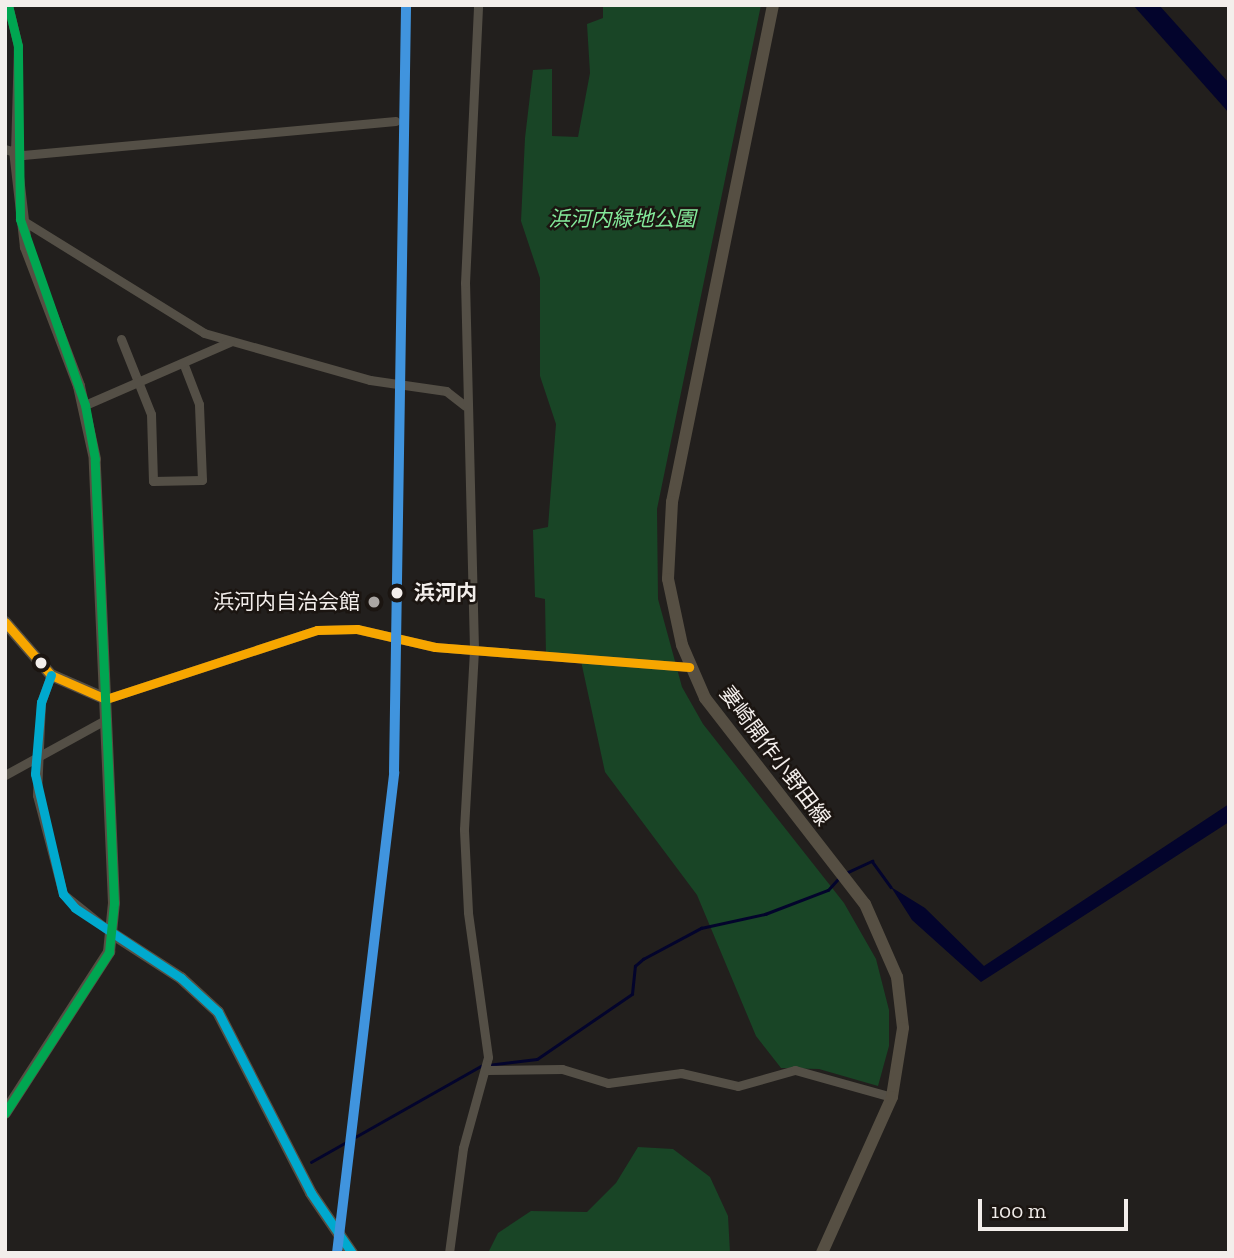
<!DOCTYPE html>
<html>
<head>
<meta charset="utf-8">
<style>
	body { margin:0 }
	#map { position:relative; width:1234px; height:1258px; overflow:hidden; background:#221f1d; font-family:"Zilla Slab","Noto Sans JP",serif }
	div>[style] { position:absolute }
	.green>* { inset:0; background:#194526 }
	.water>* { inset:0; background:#03042c }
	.stream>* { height:2.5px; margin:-1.25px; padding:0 1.25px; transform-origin:1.25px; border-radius:1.25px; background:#03042c }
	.street>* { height:9px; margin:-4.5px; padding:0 4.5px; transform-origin:4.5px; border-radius:4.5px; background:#544f46 }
	.secondary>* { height:12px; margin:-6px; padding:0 6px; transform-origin:6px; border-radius:6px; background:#564f43 }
	.bus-1>* { height:9px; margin:-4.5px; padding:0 4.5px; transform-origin:4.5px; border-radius:4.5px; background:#f7a600 }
	.bus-2>* { height:9px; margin:-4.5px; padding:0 4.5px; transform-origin:4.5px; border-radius:4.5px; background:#00a9ce }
	.bus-3>* { height:9px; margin:-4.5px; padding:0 4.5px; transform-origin:4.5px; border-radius:4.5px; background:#00a651 }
	.rail-1>* { height:10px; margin:-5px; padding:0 5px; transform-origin:5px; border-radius:5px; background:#4094de }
	.dots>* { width:19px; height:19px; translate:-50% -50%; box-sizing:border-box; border:4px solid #1b1511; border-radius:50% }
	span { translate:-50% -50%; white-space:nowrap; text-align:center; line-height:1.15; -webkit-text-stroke:5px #1b1511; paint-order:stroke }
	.park-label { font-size:21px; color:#83e99a; font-style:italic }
	.stop-label { font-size:21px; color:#f3eeeb; font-weight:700 }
	.left { translate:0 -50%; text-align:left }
	.poi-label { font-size:21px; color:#f3eeeb }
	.right { translate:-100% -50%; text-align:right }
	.street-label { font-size:21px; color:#f3eeeb }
	.frame { position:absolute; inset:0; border:7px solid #f3eeeb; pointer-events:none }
	.scale { position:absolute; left:978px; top:1199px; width:150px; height:32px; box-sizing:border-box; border:4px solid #f3eeeb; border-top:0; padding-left:9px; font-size:21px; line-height:24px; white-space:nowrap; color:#f3eeeb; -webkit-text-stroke:5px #1b1511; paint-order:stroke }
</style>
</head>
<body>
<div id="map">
	<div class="green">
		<i style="clip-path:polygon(603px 5px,761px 5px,657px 509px,658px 599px,682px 687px,703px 724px,844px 903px,876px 959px,889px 1010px,889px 1046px,878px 1086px,819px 1069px,781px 1068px,756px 1036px,697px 895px,605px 772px,581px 661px,546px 656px,545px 599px,535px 597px,533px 530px,548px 527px,556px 424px,540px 376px,540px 278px,521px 221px,525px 138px,533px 70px,552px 69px,552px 136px,578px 137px,590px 73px,587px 24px,603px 18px)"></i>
		<i style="clip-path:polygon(638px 1147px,673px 1149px,710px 1177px,728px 1216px,730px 1253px,488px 1253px,498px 1233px,531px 1211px,587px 1212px,616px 1183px)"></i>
	</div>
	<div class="water">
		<i style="clip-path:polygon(1133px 5px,1159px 5px,1229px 83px,1229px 113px)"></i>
		<i style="clip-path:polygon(1229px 804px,1229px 822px,981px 982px,912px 920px,891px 887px,925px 908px,984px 966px)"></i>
	</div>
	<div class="stream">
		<i style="left:846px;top:873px;width:29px;rotate:-25deg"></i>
		<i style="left:872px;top:861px;width:32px;rotate:54deg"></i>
		<i style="left:488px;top:1065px;width:49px;rotate:-7deg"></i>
		<i style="left:537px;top:1059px;width:115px;rotate:-34.4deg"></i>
		<i style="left:632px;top:994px;width:28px;rotate:-84deg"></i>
		<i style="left:635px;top:966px;width:11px;rotate:-41deg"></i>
		<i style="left:643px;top:959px;width:66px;rotate:-28.1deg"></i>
		<i style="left:701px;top:928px;width:66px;rotate:-12.3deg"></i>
		<i style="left:765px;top:914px;width:67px;rotate:-20.9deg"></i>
		<i style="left:828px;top:890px;width:15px;rotate:-48deg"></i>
		<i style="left:311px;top:1162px;width:195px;rotate:-29.5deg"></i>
	</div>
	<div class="street">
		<i style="left:8px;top:5px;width:42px;rotate:76.3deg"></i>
		<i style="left:18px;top:46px;width:105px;rotate:91.6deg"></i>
		<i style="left:5px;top:149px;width:19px;rotate:18deg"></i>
		<i style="left:23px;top:155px;width:374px;rotate:-5.2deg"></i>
		<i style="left:22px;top:220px;width:214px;rotate:31.8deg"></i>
		<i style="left:204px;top:333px;width:173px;rotate:15.8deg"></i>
		<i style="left:370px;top:380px;width:77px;rotate:8.2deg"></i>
		<i style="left:446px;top:391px;width:24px;rotate:38deg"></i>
		<i style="left:121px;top:339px;width:81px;rotate:68.2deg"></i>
		<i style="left:151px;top:414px;width:67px;rotate:88.3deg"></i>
		<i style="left:153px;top:481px;width:49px;rotate:-1.2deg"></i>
		<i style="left:202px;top:480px;width:76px;rotate:-92.3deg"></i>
		<i style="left:199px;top:404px;width:42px;rotate:-111deg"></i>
		<i style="left:85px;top:405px;width:158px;rotate:-23.5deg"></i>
		<i style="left:51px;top:675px;width:29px;rotate:110deg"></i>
		<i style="left:41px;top:702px;width:93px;rotate:92.5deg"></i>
		<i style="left:37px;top:795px;width:102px;rotate:75.3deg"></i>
		<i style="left:63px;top:894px;width:64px;rotate:38.7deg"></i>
		<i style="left:106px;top:699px;width:222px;rotate:-18.1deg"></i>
		<i style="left:317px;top:630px;width:40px;rotate:-1.4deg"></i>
		<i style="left:357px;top:629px;width:80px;rotate:13deg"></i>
		<i style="left:435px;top:647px;width:255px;rotate:4.5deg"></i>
		<i style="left:5px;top:775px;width:116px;rotate:-28.8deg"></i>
		<i style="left:486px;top:1070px;width:76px;rotate:-0.8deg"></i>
		<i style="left:562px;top:1069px;width:48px;rotate:16.9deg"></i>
		<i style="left:608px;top:1083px;width:74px;rotate:-7.8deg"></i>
		<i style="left:681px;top:1073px;width:58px;rotate:12.8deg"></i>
		<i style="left:738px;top:1086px;width:59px;rotate:-15.7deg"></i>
		<i style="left:795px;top:1070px;width:101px;rotate:15.6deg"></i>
		<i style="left:449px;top:1253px;width:106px;rotate:-82.4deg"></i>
		<i style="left:463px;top:1148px;width:94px;rotate:-74.6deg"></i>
		<i style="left:488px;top:1057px;width:146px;rotate:-97.9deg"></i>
		<i style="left:468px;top:912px;width:83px;rotate:-92.8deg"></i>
		<i style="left:464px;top:829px;width:180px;rotate:-86.8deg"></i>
		<i style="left:474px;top:649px;width:366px;rotate:-91.4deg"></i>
		<i style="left:465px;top:283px;width:278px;rotate:-87.3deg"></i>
	</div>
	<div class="secondary">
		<i style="left:773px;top:5px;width:507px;rotate:101.49deg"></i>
		<i style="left:672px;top:502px;width:77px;rotate:93deg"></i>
		<i style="left:668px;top:579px;width:67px;rotate:78deg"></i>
		<i style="left:682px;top:645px;width:58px;rotate:66.5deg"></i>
		<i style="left:705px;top:698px;width:261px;rotate:52.2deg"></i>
		<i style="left:865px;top:904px;width:80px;rotate:66.3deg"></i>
		<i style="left:897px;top:977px;width:51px;rotate:83.3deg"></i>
		<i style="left:903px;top:1028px;width:70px;rotate:99.1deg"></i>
		<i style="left:892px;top:1097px;width:171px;rotate:114.2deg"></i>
		<i style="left:5px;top:622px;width:70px;rotate:49deg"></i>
		<i style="left:51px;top:675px;width:60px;rotate:23.6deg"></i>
		<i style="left:113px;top:934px;width:81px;rotate:32.9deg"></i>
		<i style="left:181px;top:978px;width:50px;rotate:42.6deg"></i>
		<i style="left:218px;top:1012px;width:203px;rotate:62.8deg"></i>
		<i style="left:311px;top:1193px;width:73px;rotate:55.7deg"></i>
		<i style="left:5px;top:1113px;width:192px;rotate:-57.1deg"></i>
		<i style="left:109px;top:952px;width:49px;rotate:-84.2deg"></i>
		<i style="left:114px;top:903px;width:444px;rotate:-92.5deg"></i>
		<i style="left:95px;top:459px;width:75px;rotate:-102.4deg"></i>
		<i style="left:79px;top:386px;width:149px;rotate:-110.9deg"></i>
		<i style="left:26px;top:247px;width:97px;rotate:-96.5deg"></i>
	</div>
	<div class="bus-1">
		<i style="left:5px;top:622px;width:70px;rotate:49deg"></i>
		<i style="left:51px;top:675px;width:60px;rotate:23.6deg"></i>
		<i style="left:106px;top:699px;width:222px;rotate:-18.1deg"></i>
		<i style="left:317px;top:630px;width:40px;rotate:-1.4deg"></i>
		<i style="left:357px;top:629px;width:80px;rotate:13deg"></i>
		<i style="left:435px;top:647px;width:255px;rotate:4.5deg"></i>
	</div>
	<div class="bus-2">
		<i style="left:51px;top:675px;width:29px;rotate:110deg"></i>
		<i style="left:41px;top:702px;width:72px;rotate:94.8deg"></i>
		<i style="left:35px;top:774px;width:123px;rotate:76.9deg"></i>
		<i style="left:63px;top:894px;width:18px;rotate:49deg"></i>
		<i style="left:75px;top:908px;width:127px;rotate:33.4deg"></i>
		<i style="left:181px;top:978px;width:50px;rotate:42.6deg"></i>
		<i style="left:218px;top:1012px;width:203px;rotate:62.8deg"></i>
		<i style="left:311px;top:1193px;width:73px;rotate:55.7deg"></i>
	</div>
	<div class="bus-3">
		<i style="left:5px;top:1113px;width:192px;rotate:-57.1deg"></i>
		<i style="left:109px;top:952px;width:49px;rotate:-84.2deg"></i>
		<i style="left:114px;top:903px;width:444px;rotate:-92.5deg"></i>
		<i style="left:95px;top:459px;width:55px;rotate:-100.5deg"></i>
		<i style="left:85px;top:405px;width:197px;rotate:-109.3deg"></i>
		<i style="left:20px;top:219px;width:173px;rotate:-90.7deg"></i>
		<i style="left:18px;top:46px;width:42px;rotate:-103.7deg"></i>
	</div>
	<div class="rail-1">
		<i style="left:337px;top:1253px;width:484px;rotate:-83.2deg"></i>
		<i style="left:394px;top:772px;width:767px;rotate:-89.1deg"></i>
	</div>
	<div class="dots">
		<i style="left:397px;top:593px;background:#f3eeeb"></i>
		<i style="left:374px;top:602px;background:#aaa6a3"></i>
		<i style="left:41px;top:663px;background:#f3eeeb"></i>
	</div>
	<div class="park-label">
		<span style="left:622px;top:219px">浜河内緑地公園</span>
	</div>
	<div class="stop-label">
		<span class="left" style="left:414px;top:593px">浜河内</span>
	</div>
	<div class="poi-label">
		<span class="right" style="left:360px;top:602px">浜河内自治会館</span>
	</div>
	<div class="street-label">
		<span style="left:775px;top:756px;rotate:53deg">妻崎開作小野田線</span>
	</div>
	<div class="frame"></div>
	<div class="scale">100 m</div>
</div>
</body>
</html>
